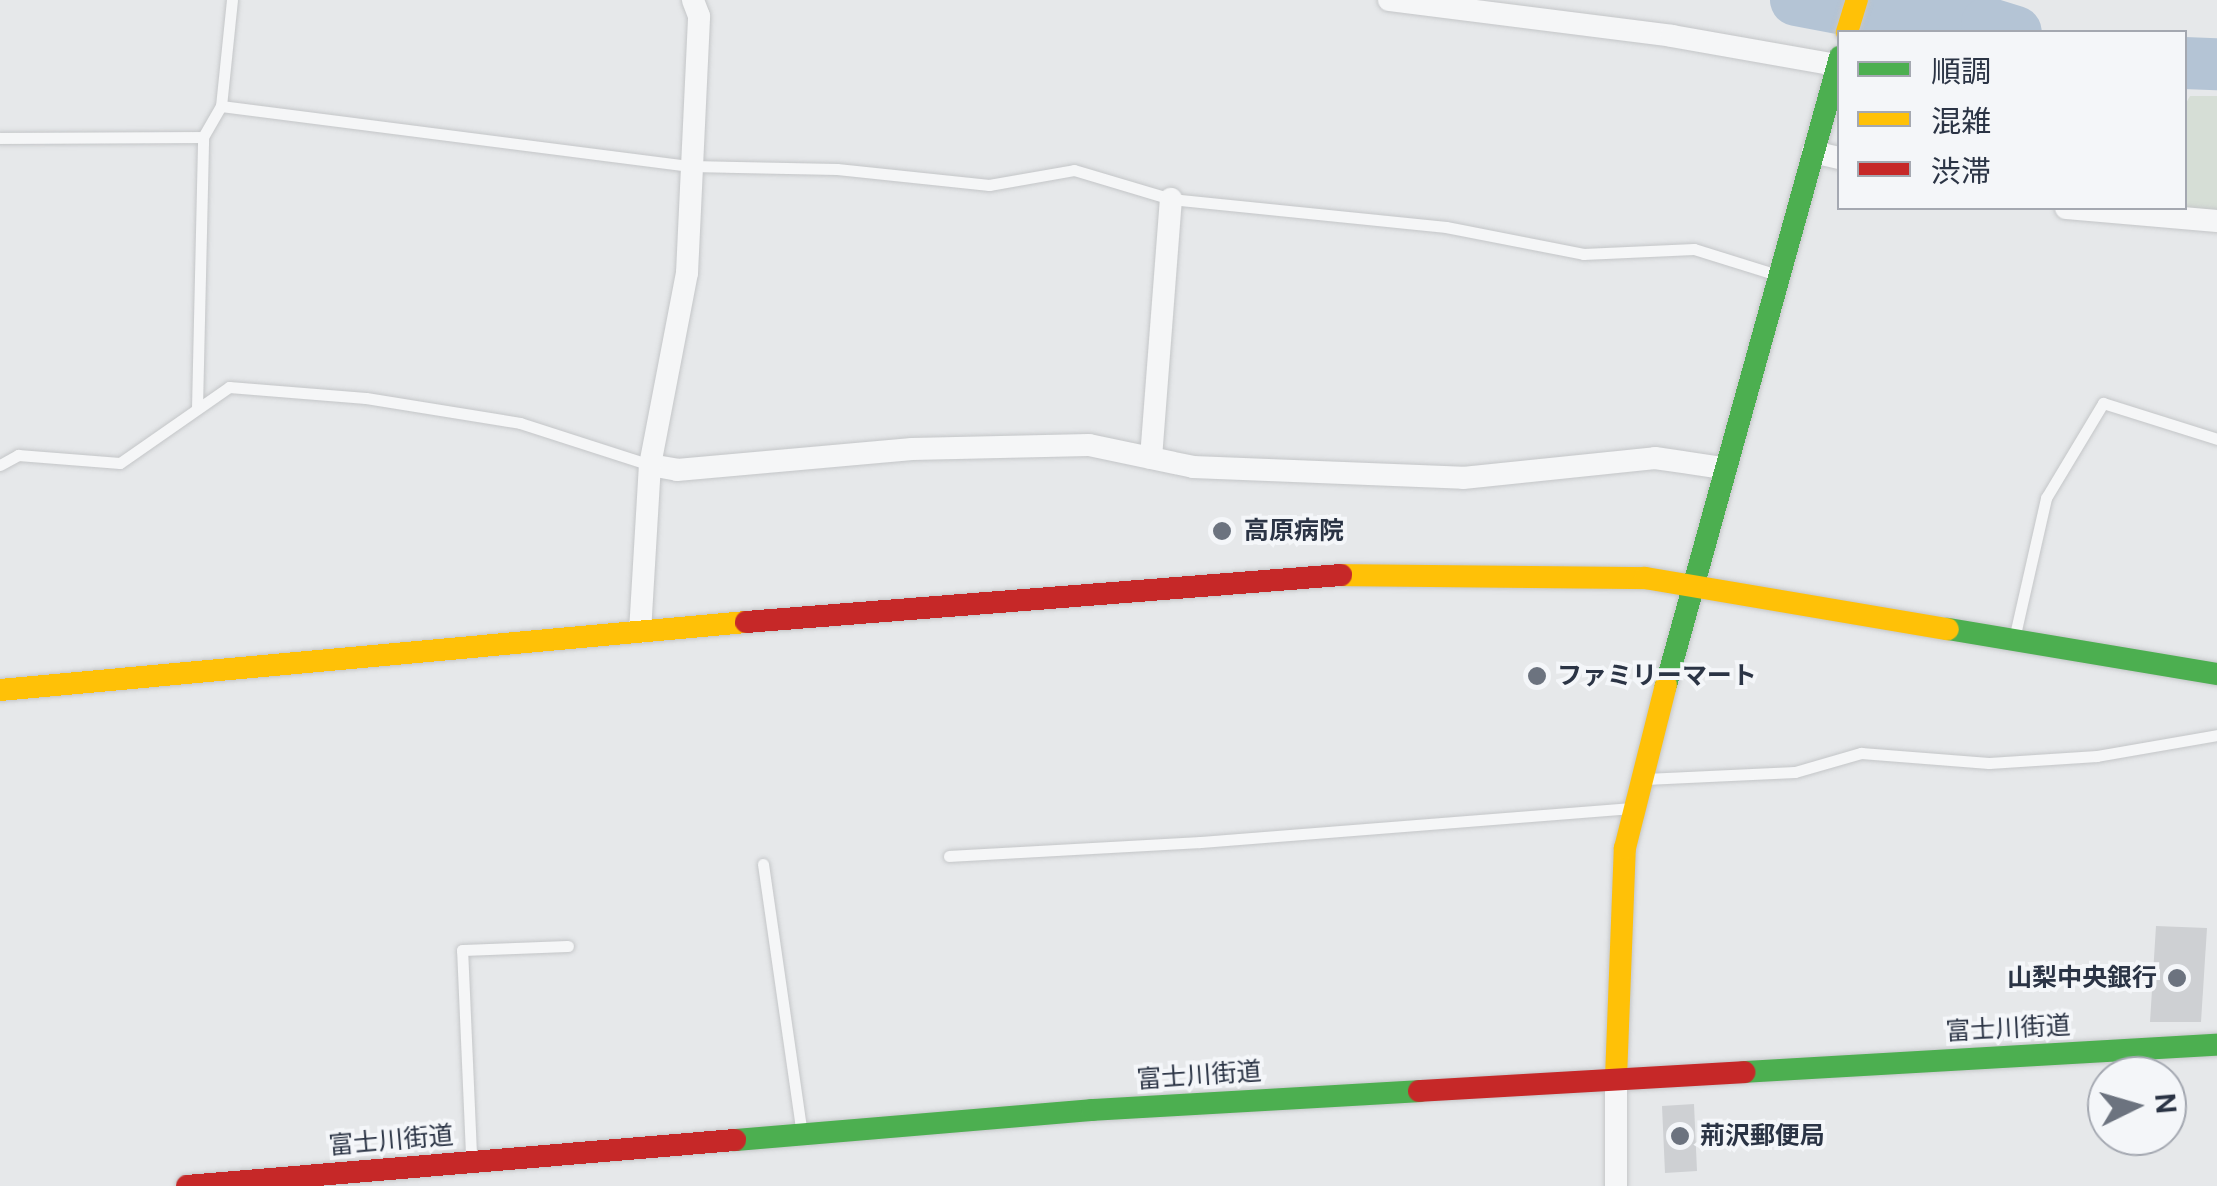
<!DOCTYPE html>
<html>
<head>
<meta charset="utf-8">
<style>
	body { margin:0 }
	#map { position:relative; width:2217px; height:1186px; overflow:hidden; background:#e6e8ea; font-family:"DM Sans","Noto Sans JP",sans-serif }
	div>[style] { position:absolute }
	.green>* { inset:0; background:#d6ded6 }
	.river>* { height:52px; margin:-26px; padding:0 26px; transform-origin:26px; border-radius:26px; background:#b4c4d5 }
	.building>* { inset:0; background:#ced0d3 }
	.roads { filter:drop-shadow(0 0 2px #c4c6c8) drop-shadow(0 0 2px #c4c6c8) }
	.lane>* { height:11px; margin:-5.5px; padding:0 5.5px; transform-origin:5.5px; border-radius:5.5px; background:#f5f6f7 }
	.street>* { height:22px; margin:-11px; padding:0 11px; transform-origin:11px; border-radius:11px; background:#f5f6f7 }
	.fast>* { height:22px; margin:-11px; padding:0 11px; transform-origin:11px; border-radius:11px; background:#4caf50 }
	.slow>* { height:22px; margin:-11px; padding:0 11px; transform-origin:11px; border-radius:11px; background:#ffc107 }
	.jam>* { height:22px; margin:-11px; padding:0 11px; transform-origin:11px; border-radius:11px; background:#c62828 }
	.dots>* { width:28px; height:28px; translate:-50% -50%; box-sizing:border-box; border:5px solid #f4f6f9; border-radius:50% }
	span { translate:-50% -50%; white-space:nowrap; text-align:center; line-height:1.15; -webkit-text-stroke:8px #f4f6f9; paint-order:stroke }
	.poi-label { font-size:25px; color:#2b3445; font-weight:700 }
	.left { translate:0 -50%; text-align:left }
	.right { translate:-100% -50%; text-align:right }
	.street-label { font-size:25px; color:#2b3445 }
	.legend { position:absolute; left:1837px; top:30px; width:350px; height:180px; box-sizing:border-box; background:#f4f6f9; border:2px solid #a4a8b1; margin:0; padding:12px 18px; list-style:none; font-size:30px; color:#2b3445 }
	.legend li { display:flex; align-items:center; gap:20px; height:50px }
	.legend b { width:50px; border:2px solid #a4a8b1 }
	.north { position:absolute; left:2087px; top:1056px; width:100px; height:100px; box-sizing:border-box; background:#f4f6f9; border:2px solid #a4a8b1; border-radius:50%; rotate:85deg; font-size:28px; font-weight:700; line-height:40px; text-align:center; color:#2b3445 }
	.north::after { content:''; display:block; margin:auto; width:35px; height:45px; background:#6c737f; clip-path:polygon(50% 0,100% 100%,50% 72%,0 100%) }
</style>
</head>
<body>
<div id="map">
	<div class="green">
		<i style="clip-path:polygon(2190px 96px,2217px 96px,2217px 216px,2184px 208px,2185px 105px)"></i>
	</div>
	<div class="river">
		<i style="left:1796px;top:0;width:86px;rotate:10.7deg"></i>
		<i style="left:1881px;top:16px;width:106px;rotate:3.8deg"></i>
		<i style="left:1987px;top:23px;width:30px;rotate:17deg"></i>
		<i style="left:2184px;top:63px;width:33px;rotate:2deg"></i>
	</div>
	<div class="building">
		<i style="clip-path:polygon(2156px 926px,2207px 928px,2201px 1022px,2150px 1022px)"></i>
		<i style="clip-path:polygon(1694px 1104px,1697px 1171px,1665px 1173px,1662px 1106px)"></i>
	</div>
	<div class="roads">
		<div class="lane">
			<i style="left:221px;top:106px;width:473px;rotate:7.3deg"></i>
			<i style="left:690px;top:166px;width:147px;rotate:1.2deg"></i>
			<i style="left:837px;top:169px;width:153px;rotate:6deg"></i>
			<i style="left:989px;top:185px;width:86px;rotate:-10deg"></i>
			<i style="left:1074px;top:170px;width:101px;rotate:16.6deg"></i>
			<i style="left:1171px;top:199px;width:276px;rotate:5.8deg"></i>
			<i style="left:1446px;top:227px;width:140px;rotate:11.1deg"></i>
			<i style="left:1583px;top:254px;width:111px;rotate:-2.6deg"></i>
			<i style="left:1694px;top:249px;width:84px;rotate:17.4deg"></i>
			<i style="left:0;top:138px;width:203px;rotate:-0.3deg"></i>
			<i style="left:197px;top:408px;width:271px;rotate:-88.7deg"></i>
			<i style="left:203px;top:137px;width:36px;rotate:-60deg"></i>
			<i style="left:221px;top:106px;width:107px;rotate:-84.1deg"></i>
			<i style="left:0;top:465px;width:21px;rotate:-29deg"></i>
			<i style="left:18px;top:455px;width:102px;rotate:4.5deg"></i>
			<i style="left:120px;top:463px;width:133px;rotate:-34.9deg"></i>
			<i style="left:229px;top:387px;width:137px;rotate:4.6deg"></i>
			<i style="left:366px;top:398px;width:156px;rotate:9.2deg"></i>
			<i style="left:520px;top:423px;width:137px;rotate:17.9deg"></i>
			<i style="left:2014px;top:639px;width:145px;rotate:-77.2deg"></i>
			<i style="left:2046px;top:498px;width:111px;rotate:-59deg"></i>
			<i style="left:2103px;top:403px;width:120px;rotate:17.5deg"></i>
			<i style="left:1645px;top:779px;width:150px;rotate:-2.7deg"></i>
			<i style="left:1795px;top:772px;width:69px;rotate:-16.1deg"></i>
			<i style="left:1861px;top:753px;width:128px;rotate:4.5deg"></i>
			<i style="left:1989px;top:763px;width:108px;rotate:-3.7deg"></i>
			<i style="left:2097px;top:756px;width:122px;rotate:-9.9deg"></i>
			<i style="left:949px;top:856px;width:251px;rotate:-3.2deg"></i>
			<i style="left:1200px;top:842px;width:431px;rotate:-4.5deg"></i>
			<i style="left:763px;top:864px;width:266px;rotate:81.8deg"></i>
			<i style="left:471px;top:1154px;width:204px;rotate:-92.5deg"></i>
			<i style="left:462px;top:950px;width:106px;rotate:-2.2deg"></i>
		</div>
		<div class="street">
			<i style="left:1389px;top:0;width:285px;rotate:7.2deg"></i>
			<i style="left:1672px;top:36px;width:168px;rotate:10deg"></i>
			<i style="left:1813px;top:152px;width:28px;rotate:13deg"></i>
			<i style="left:2066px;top:208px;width:152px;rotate:4.9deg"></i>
			<i style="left:1151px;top:458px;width:260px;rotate:-85.6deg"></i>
			<i style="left:650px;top:465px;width:27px;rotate:10deg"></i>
			<i style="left:677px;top:470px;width:236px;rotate:-5.1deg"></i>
			<i style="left:912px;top:449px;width:177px;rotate:-1.3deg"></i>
			<i style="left:1089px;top:445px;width:106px;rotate:11.9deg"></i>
			<i style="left:1193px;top:467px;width:270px;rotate:2.3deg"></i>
			<i style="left:1463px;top:478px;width:193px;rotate:-5.9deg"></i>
			<i style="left:1655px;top:458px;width:69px;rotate:8.4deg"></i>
			<i style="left:640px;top:632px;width:167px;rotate:-86.6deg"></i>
			<i style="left:650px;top:465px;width:196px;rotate:-79.1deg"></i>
			<i style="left:687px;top:273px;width:257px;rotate:-87.3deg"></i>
			<i style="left:699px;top:16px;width:17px;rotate:-111deg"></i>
			<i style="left:1616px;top:1078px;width:108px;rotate:90deg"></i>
		</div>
		<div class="fast">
			<i style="left:1948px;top:629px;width:273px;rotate:9.5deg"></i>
			<i style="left:1666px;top:685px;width:652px;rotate:-74.51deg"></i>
			<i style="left:1744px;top:1072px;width:474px;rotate:-3.3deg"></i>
			<i style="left:735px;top:1140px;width:358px;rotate:-4.8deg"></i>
			<i style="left:1092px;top:1110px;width:328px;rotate:-3.3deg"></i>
		</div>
		<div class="slow">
			<i style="left:1847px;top:32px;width:34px;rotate:-73deg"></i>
			<i style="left:1341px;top:575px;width:304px;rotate:0.6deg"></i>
			<i style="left:1645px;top:578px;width:307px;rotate:9.6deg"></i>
			<i style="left:0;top:690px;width:749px;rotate:-5.21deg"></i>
			<i style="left:1616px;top:1078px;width:230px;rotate:-87.8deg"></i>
			<i style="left:1625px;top:848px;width:168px;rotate:-75.9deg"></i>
		</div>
		<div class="jam">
			<i style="left:746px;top:622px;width:597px;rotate:-4.52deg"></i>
			<i style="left:1419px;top:1091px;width:326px;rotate:-3.3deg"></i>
			<i style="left:187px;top:1186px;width:550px;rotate:-4.8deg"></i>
		</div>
	</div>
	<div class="dots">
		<i style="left:1222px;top:531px;background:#6c737f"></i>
		<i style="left:1537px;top:676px;background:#6c737f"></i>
		<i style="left:2177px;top:978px;background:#6c737f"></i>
		<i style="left:1680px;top:1136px;background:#6c737f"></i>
	</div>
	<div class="poi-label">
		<span class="left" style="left:1244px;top:531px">高原病院</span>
		<span class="left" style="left:1557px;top:676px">ファミリーマート</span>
		<span class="right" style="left:2157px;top:978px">山梨中央銀行</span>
		<span class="left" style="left:1700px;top:1136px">荊沢郵便局</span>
	</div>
	<div class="street-label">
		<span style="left:2008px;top:1029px;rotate:-3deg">富士川街道</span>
		<span style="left:1199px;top:1076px;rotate:-4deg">富士川街道</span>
		<span style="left:391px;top:1141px;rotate:-5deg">富士川街道</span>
	</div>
	<ul class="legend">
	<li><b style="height:12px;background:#4caf50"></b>順調</li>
	<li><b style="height:12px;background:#ffc107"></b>混雑</li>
	<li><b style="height:12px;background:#c62828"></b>渋滞</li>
	</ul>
	<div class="north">N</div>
</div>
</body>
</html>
